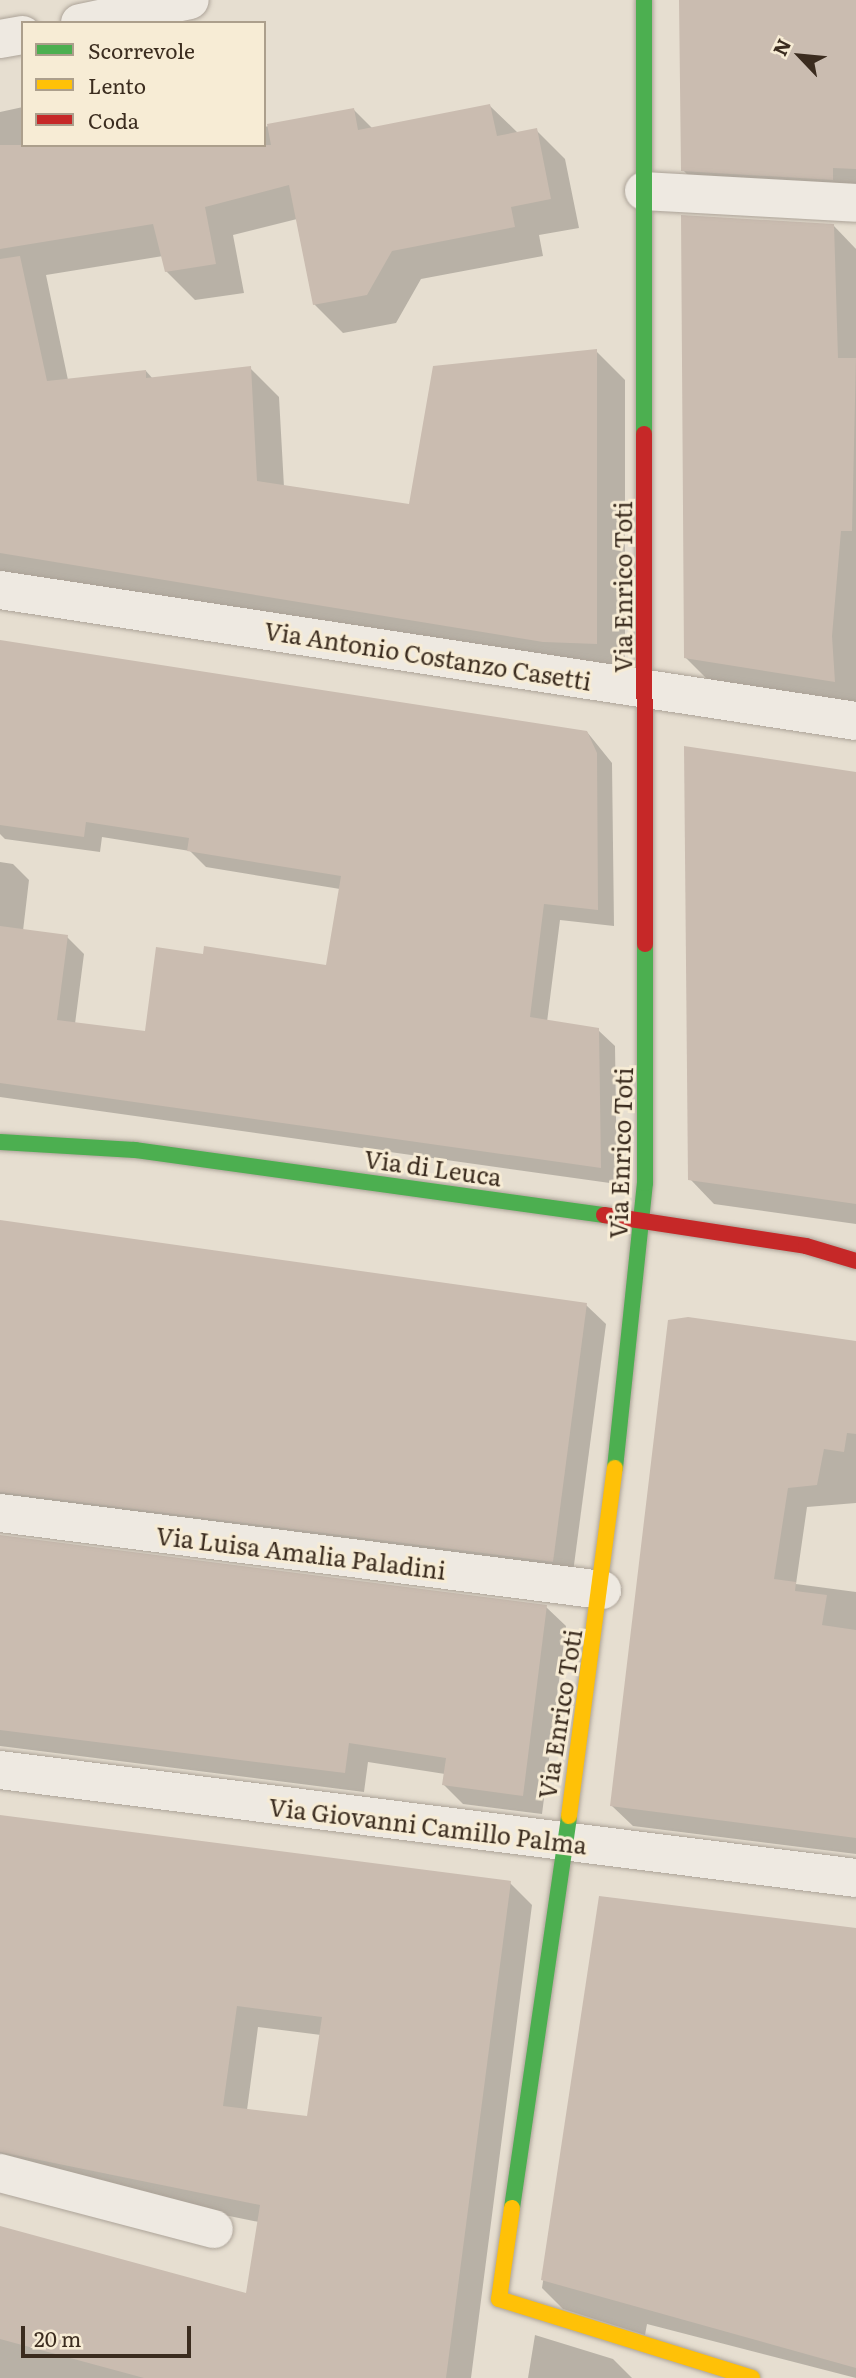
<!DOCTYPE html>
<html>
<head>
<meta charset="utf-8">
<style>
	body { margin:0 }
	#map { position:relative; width:856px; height:2378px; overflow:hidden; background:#e6ded0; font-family:Literata,serif }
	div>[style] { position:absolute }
	.shadow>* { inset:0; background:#0003 }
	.building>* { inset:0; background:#cabcb0 }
	.roads { filter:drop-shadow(0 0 2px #aca398) drop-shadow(0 0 2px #aca398) }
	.street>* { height:38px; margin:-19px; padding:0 19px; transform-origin:19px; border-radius:19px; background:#eee9e1 }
	.fast>* { height:16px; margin:-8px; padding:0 8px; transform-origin:8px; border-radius:8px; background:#4caf50 }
	.slow>* { height:16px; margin:-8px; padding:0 8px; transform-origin:8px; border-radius:8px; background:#ffc107 }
	.jam>* { height:16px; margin:-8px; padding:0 8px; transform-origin:8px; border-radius:8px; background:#c62828 }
	span { translate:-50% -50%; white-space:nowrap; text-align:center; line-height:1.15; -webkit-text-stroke:6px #f7ecd5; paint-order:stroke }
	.street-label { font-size:24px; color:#3b2c1f }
	.legend { position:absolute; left:21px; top:21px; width:245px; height:126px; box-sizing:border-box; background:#f7ecd5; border:2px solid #ac9f8c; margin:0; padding:9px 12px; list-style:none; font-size:21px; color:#3b2c1f }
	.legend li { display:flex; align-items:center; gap:14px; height:35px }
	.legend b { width:35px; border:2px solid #ac9f8c }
	.north { position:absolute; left:765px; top:21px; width:70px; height:70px; -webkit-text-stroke:5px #f7ecd5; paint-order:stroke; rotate:296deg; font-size:19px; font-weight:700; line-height:28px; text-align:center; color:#3b2c1f }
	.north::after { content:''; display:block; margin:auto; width:24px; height:32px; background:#3b2c1f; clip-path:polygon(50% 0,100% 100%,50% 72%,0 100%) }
	.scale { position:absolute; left:21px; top:2326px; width:170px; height:32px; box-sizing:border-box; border:4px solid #3b2c1f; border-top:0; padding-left:9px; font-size:21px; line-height:24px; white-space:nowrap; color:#3b2c1f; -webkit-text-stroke:5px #f7ecd5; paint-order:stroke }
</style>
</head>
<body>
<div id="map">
	<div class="shadow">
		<i style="clip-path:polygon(681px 0,856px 0,856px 188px,704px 192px,683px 170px)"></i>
		<i style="clip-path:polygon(490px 106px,518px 133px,536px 130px,565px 159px,579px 228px,539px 235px,543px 256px,421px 279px,396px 323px,343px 333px,314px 304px,297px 219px,233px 235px,244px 293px,195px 300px,166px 271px,163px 256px,46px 275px,68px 380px,146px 371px,153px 379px,250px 368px,279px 397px,284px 487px,411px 506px,596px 351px,625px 380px,625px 672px,0 578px,0 112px,23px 107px,23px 145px,264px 145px,264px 127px,354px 110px,373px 129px)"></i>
		<i style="clip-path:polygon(833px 225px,856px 249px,856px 705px,710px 682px,686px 658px)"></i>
		<i style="clip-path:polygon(0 642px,587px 732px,612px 763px,614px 926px,560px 920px,547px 1022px,598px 1030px,615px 1046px,617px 1184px,0 1097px,0 862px,13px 864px,29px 880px,23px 931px,67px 937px,84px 954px,75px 1024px,146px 1033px,328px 967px,340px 889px,206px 867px,190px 851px,102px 837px,100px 852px,5px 839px,0 834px)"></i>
		<i style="clip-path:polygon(856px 773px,856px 1224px,714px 1204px,690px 1179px)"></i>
		<i style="clip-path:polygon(0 1222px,586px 1305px,606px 1324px,572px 1580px,0 1526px)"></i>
		<i style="clip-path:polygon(856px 1343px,856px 1503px,807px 1507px,796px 1584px,856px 1592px,856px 1854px,633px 1826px,612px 1806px)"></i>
		<i style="clip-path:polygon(0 1537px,546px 1607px,566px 1626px,542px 1814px,463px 1804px,444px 1785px,445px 1774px,368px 1762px,364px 1792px,0 1746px)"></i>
		<i style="clip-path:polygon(evenodd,0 1817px,510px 1883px,532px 1905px,471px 2378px,0 2378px,0 2228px,247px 2295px,259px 2222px,0 2169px,0 1817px,258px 2027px,321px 2035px,309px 2118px,247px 2110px,258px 2027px)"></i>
		<i style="clip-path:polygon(601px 1897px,856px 1929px,856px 2378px,647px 2324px,645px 2335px,563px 2309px,542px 2288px)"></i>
		<i style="clip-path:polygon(535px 2335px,613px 2359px,632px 2378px,528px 2378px)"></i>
	</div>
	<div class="building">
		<i style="clip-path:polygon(679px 0,856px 0,856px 169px,833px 168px,833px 180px,681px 171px)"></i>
		<i style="clip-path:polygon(490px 104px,497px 136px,537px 128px,551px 199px,511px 207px,515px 227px,392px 251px,367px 295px,313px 305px,289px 185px,205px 207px,216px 264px,165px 272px,153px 224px,0 249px,0 145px,271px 145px,267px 124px,354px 108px,358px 130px)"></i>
		<i style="clip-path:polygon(681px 215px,834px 224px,838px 358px,856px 358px,852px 531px,841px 531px,832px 636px,835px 682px,684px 658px)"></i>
		<i style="clip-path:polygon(20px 256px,47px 381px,146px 370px,146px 378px,251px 366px,257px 481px,409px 504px,433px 366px,597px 349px,597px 644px,543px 642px,0 553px,0 259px)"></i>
		<i style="clip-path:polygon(0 640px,587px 731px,597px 753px,598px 910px,544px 904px,530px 1017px,599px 1028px,601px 1168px,0 1083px,0 926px,68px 935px,57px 1020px,145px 1031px,156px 947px,203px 954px,204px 946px,326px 965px,341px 876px,187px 851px,189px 838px,86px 822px,84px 837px,0 825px)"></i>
		<i style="clip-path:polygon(684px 746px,856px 772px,856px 1204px,688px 1180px)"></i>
		<i style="clip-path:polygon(0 1220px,587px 1303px,553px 1562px,0 1492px)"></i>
		<i style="clip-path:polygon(688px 1317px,856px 1341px,856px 1434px,847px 1433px,844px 1452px,824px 1449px,817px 1485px,788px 1488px,774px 1579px,796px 1582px,795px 1591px,827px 1595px,822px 1625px,856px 1630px,856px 1838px,610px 1806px,668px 1320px)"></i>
		<i style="clip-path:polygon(0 1535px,547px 1605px,523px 1796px,442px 1785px,446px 1758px,349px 1743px,345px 1773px,0 1730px)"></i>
		<i style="clip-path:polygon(evenodd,0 1815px,511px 1881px,446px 2378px,144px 2378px,0 2339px,0 2226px,246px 2293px,260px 2205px,0 2152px,0 1815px,237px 2006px,322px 2017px,307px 2116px,223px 2106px,237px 2006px)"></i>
		<i style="clip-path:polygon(599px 1896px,856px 1928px,856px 2368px,541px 2280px)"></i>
	</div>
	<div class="roads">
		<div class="street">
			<i style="left:80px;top:23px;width:112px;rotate:-11.8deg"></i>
			<i style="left:0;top:39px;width:23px;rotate:-10deg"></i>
			<i style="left:644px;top:191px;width:212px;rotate:3.2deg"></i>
			<i style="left:0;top:590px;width:866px;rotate:8.7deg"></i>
			<i style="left:0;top:1513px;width:607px;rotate:7.29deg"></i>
			<i style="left:0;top:1770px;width:863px;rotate:7.19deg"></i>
			<i style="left:0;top:2173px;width:221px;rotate:14.7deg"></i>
		</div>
		<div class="fast">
			<i style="left:644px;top:0;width:434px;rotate:90deg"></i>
			<i style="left:0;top:1142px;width:135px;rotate:3.4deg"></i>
			<i style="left:135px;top:1150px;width:473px;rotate:7.9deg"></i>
			<i style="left:615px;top:1468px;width:287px;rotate:-84deg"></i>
			<i style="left:645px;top:1183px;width:239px;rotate:-90deg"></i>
			<i style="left:512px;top:2208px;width:396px;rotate:-81.7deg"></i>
		</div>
		<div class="slow">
			<i style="left:569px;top:1816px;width:351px;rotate:-82.5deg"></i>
			<i style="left:512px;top:2208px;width:92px;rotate:98.1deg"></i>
			<i style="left:499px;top:2299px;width:265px;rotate:17.3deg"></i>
		</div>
		<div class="jam">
			<i style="left:644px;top:434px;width:510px;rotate:89.89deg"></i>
			<i style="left:604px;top:1215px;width:204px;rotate:8.7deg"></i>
			<i style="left:806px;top:1246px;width:52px;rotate:16.7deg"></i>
		</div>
	</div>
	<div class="street-label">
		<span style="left:622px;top:587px;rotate:-90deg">Via Enrico Toti</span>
		<span style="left:428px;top:655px;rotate:9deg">Via Antonio Costanzo Casetti</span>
		<span style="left:620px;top:1153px;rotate:-88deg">Via Enrico Toti</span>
		<span style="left:433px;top:1167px;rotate:8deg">Via di Leuca</span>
		<span style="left:301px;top:1552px;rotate:7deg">Via Luisa Amalia Paladini</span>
		<span style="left:559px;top:1714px;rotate:-81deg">Via Enrico Toti</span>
		<span style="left:428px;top:1825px;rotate:7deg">Via Giovanni Camillo Palma</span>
	</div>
	<ul class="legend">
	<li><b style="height:9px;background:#4caf50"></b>Scorrevole</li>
	<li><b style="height:9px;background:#ffc107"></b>Lento</li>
	<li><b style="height:9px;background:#c62828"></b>Coda</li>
	</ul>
	<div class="north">N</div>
	<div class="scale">20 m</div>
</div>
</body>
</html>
